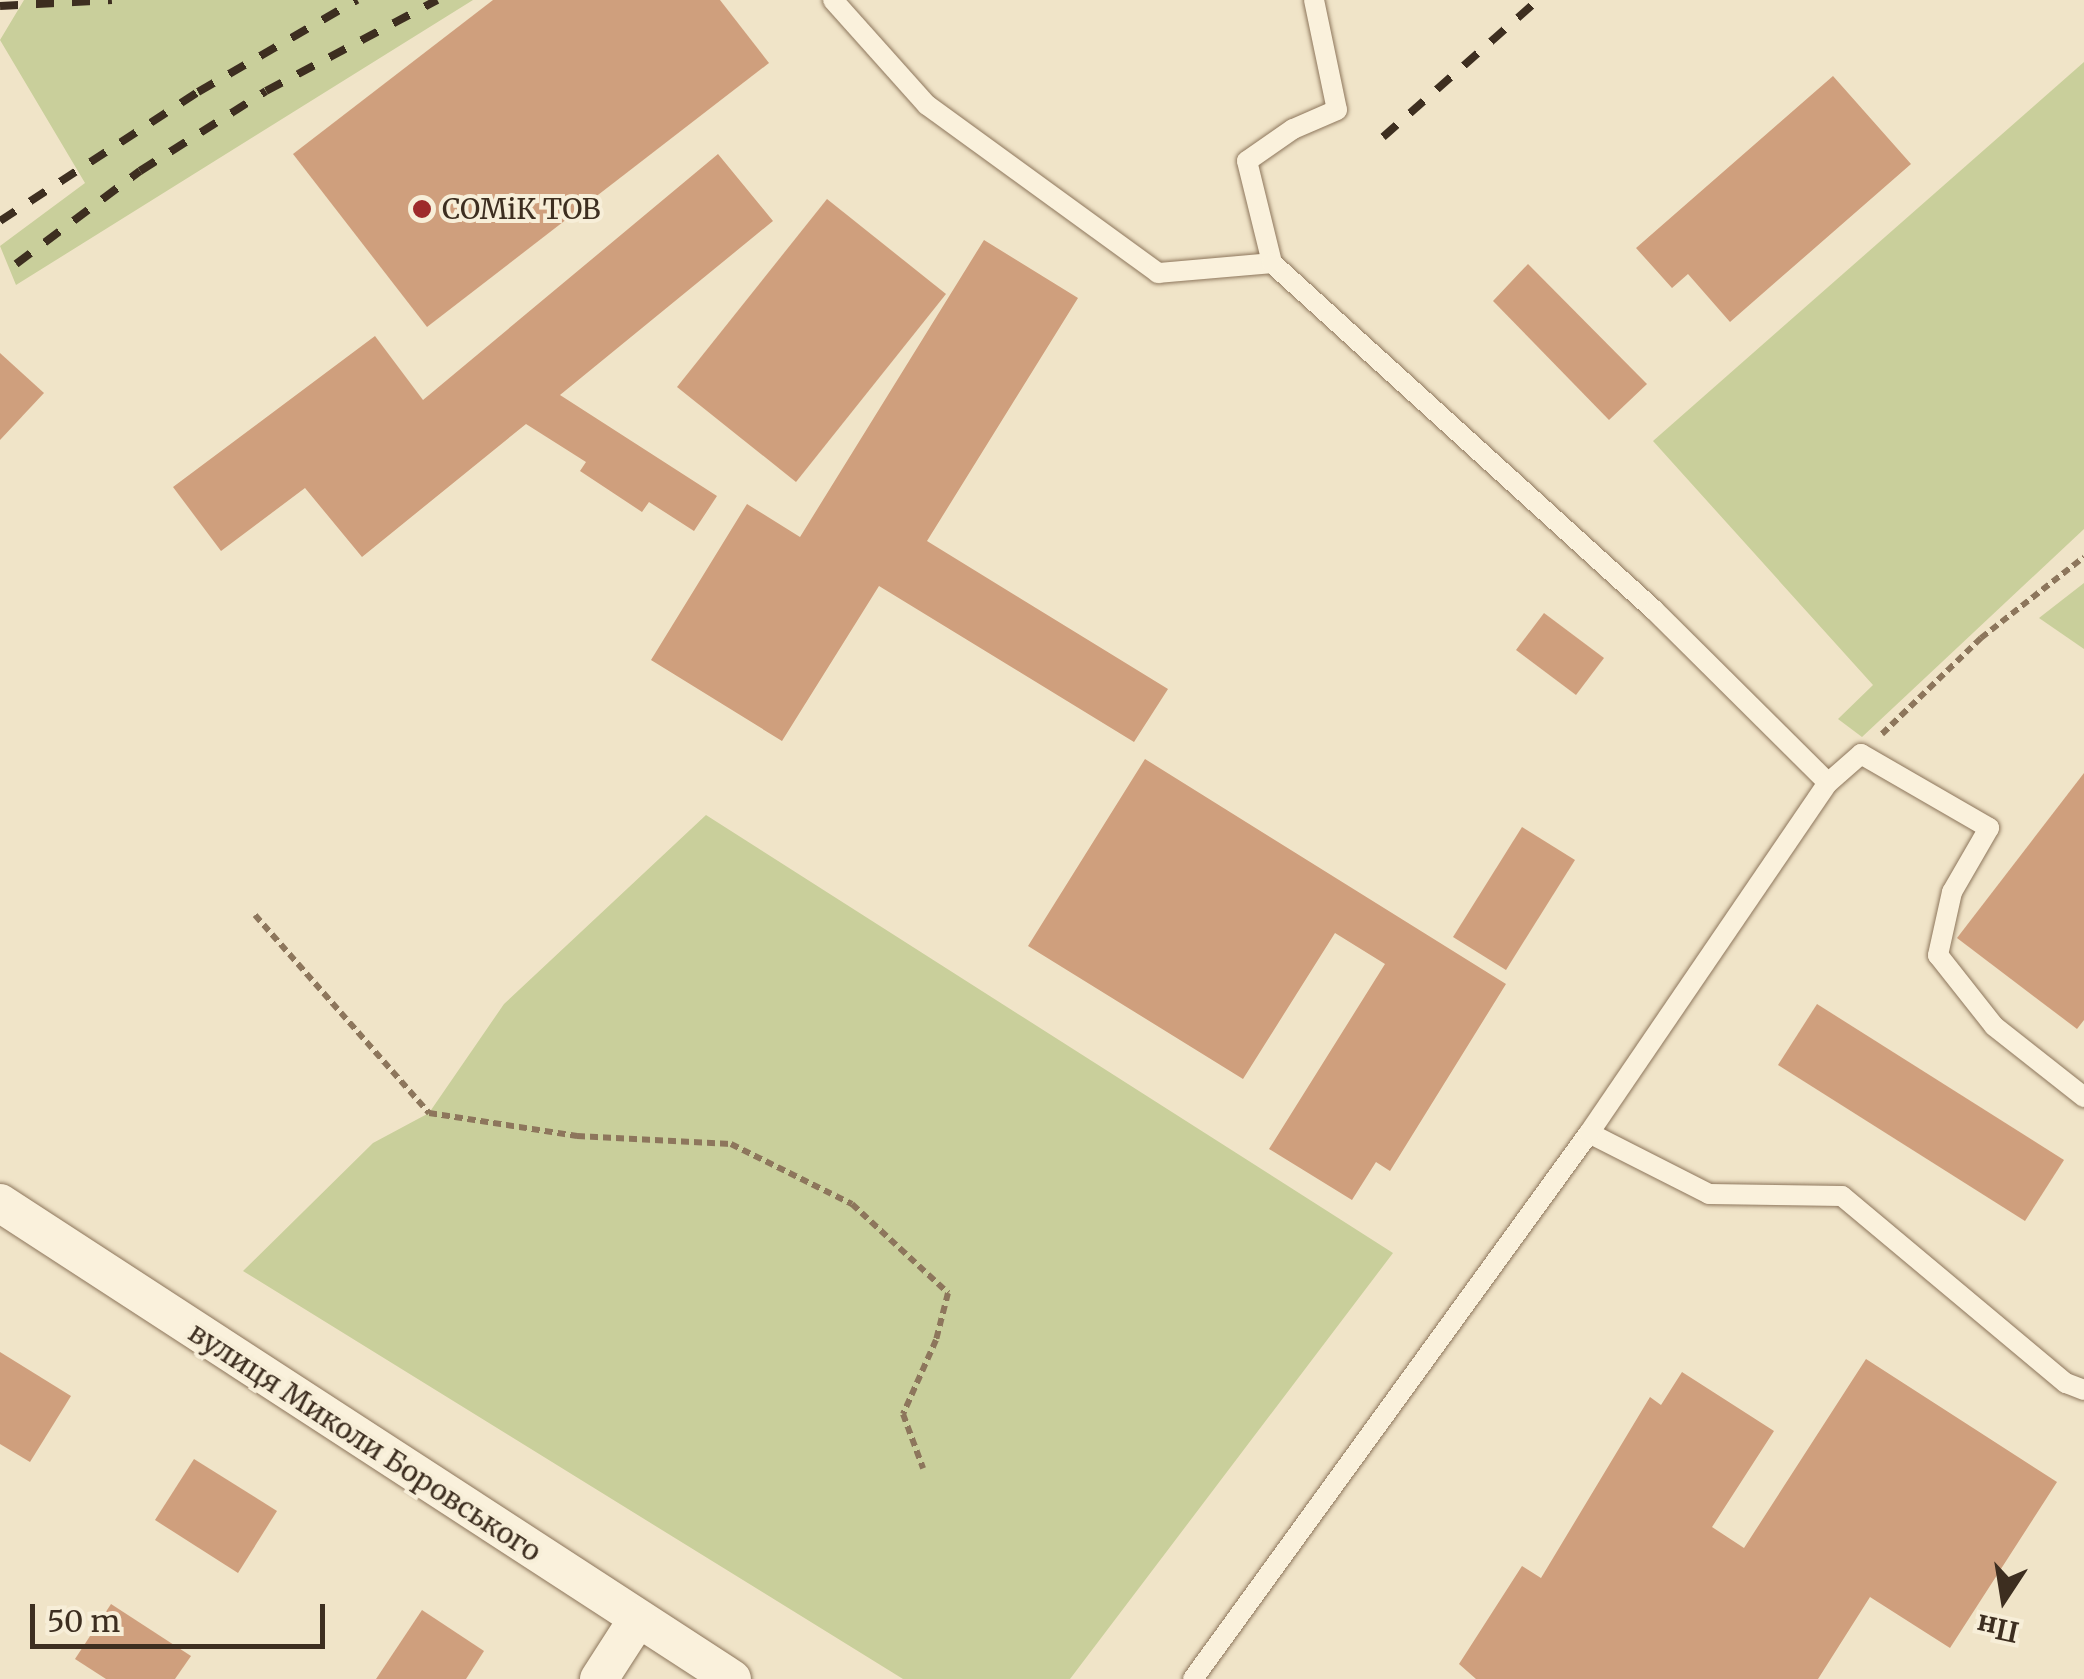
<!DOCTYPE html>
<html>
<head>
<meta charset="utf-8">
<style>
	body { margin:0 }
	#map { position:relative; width:2084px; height:1679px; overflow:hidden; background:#f0e4c8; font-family:Merriweather,serif }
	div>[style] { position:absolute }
	.green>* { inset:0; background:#c9cf9b }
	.building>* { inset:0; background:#cf9f7d }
	.path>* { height:6px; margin-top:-3px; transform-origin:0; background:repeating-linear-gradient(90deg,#8d765c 0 8px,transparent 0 13px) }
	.roads { filter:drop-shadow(0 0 2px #8d765c) drop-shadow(0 0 2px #8d765c) }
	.lane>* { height:20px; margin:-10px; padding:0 10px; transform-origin:10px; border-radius:10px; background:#faf1dc }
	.street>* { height:38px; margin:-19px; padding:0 19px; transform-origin:19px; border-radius:19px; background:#faf1dc }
	.rail>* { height:8px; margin-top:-4px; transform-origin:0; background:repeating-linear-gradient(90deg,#3d2e20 0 18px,transparent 0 36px) }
	.dots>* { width:28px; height:28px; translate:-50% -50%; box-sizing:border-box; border:5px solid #f7eed8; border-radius:50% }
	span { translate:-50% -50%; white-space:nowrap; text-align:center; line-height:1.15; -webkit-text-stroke:8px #f7eed8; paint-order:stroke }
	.poi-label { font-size:28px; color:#3d2e20 }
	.left { translate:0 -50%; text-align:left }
	.street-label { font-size:28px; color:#3d2e20 }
	.north { position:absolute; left:1954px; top:1549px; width:100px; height:100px; -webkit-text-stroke:8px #f7eed8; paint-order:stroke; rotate:192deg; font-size:28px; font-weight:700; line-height:40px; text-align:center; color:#3d2e20 }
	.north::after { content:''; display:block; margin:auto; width:35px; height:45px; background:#3d2e20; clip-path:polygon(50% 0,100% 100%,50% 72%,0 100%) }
	.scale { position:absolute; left:30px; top:1604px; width:295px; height:45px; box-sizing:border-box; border:5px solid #3d2e20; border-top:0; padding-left:12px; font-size:30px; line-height:35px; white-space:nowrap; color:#3d2e20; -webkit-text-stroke:8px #f7eed8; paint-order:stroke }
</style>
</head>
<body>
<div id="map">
	<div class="green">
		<i style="clip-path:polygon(24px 0,473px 0,16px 285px,0 246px,85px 183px,0 40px)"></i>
		<i style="clip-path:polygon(2084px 62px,2084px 529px,1862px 737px,1838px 719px,1873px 685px,1653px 441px)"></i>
		<i style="clip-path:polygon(2084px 583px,2084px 649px,2039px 618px)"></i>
		<i style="clip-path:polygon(706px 815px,1393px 1253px,1070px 1679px,903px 1679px,243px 1271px,373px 1143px,429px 1113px,504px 1004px)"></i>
	</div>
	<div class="building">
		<i style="clip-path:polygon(493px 0,720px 0,769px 63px,427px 327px,293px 154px)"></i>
		<i style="clip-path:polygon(1833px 76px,1911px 164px,1730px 322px,1688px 274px,1672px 288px,1636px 248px)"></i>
		<i style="clip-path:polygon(718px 154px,773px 221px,560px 395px,717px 496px,694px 531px,649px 502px,642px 512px,580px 471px,586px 462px,526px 424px,362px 557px,305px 488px,221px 551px,173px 487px,375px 336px,423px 400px)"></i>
		<i style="clip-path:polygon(827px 199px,946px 294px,796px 482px,677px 387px)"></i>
		<i style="clip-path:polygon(984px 240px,1078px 298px,927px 541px,1168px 689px,1134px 742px,879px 586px,782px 741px,651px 660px,747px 504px,800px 537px)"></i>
		<i style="clip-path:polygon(1528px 264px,1647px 384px,1609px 420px,1493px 301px)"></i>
		<i style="clip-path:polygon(0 353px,44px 393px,0 440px)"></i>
		<i style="clip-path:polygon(1544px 613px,1604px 658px,1576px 695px,1516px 650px)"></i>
		<i style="clip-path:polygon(1145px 759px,1506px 984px,1390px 1171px,1376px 1162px,1352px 1200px,1269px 1149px,1385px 964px,1335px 933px,1243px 1079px,1028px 946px)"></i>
		<i style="clip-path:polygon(2084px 773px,2084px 1020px,2077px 1029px,1957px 938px)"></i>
		<i style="clip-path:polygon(1522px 827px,1575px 860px,1506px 970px,1453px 937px)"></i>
		<i style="clip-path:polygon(1817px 1004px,2064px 1160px,2025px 1221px,1778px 1065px)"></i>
		<i style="clip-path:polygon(0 1352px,71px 1396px,30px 1462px,0 1444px)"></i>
		<i style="clip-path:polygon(1866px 1359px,2057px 1482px,1950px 1648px,1870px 1597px,1818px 1679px,1476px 1679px,1459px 1664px,1522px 1566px,1541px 1578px,1650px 1397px,1661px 1405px,1682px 1372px,1774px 1431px,1712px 1527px,1744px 1548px)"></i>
		<i style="clip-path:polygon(194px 1459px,277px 1511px,238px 1573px,155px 1520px)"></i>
		<i style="clip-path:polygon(111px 1604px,191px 1656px,175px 1679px,106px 1679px,75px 1659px)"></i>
		<i style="clip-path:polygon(422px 1610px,484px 1651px,466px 1679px,376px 1679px)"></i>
	</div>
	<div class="path">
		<i style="left:1882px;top:734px;width:138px;rotate:-44.1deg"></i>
		<i style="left:1981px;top:638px;width:131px;rotate:-38.2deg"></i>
		<i style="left:255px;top:915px;width:264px;rotate:48.7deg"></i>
		<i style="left:429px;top:1113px;width:150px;rotate:8.8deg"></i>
		<i style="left:577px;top:1136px;width:154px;rotate:3deg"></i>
		<i style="left:731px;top:1144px;width:135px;rotate:26.4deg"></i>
		<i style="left:852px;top:1204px;width:131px;rotate:42.8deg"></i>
		<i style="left:948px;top:1293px;width:49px;rotate:104.3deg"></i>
		<i style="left:936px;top:1340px;width:81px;rotate:114deg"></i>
		<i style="left:903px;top:1414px;width:58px;rotate:69.7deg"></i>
	</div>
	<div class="roads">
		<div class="lane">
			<i style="left:833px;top:0;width:141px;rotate:48.2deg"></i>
			<i style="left:927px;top:105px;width:286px;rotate:36deg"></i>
			<i style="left:1158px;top:273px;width:114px;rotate:-5deg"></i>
			<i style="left:1314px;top:0;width:112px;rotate:78.2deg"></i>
			<i style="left:1337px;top:110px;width:48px;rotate:156.6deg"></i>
			<i style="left:1293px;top:129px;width:56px;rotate:145.2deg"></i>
			<i style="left:1247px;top:161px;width:105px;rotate:76.2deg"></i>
			<i style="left:1272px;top:263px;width:516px;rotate:42.25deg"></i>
			<i style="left:1654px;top:610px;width:245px;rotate:44.8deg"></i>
			<i style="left:1589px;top:1133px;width:135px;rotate:26.9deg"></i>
			<i style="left:1709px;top:1194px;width:133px;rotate:0.9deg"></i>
			<i style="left:1842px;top:1196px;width:292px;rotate:39.9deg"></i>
			<i style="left:2066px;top:1383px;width:19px;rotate:21deg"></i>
			<i style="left:1193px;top:1679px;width:674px;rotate:-54.05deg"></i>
			<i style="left:1589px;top:1133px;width:424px;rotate:-55.7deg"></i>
			<i style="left:1828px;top:783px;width:44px;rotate:-41.3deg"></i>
			<i style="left:1861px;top:754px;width:148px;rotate:30deg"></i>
			<i style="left:1989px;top:828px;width:74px;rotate:120deg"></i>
			<i style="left:1952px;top:892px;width:65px;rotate:102.5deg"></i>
			<i style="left:1938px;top:955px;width:90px;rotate:51.7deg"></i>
			<i style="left:1994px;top:1026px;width:115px;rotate:38.3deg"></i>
		</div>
		<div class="street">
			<i style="left:0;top:1203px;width:873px;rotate:33.03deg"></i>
			<i style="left:599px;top:1679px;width:70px;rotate:-57.2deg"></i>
		</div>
	</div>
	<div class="rail">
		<i style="left:0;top:6px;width:112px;rotate:-3.1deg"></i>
		<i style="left:1383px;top:137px;width:207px;rotate:-41.5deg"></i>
		<i style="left:0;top:221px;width:236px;rotate:-33.1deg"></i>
		<i style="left:198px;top:92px;width:184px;rotate:-30.1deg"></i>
		<i style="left:16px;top:264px;width:155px;rotate:-36.9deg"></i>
		<i style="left:140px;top:171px;width:149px;rotate:-32.4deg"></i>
		<i style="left:266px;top:91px;width:194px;rotate:-28deg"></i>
	</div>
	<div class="dots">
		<i style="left:422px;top:209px;background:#9e2a2b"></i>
	</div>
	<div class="poi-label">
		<span class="left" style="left:442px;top:209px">СОМіК ТОВ</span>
	</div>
	<div class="street-label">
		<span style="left:365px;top:1442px;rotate:33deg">вулиця Миколи Боровського</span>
	</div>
	<div class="north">Пн</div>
	<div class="scale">50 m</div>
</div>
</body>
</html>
